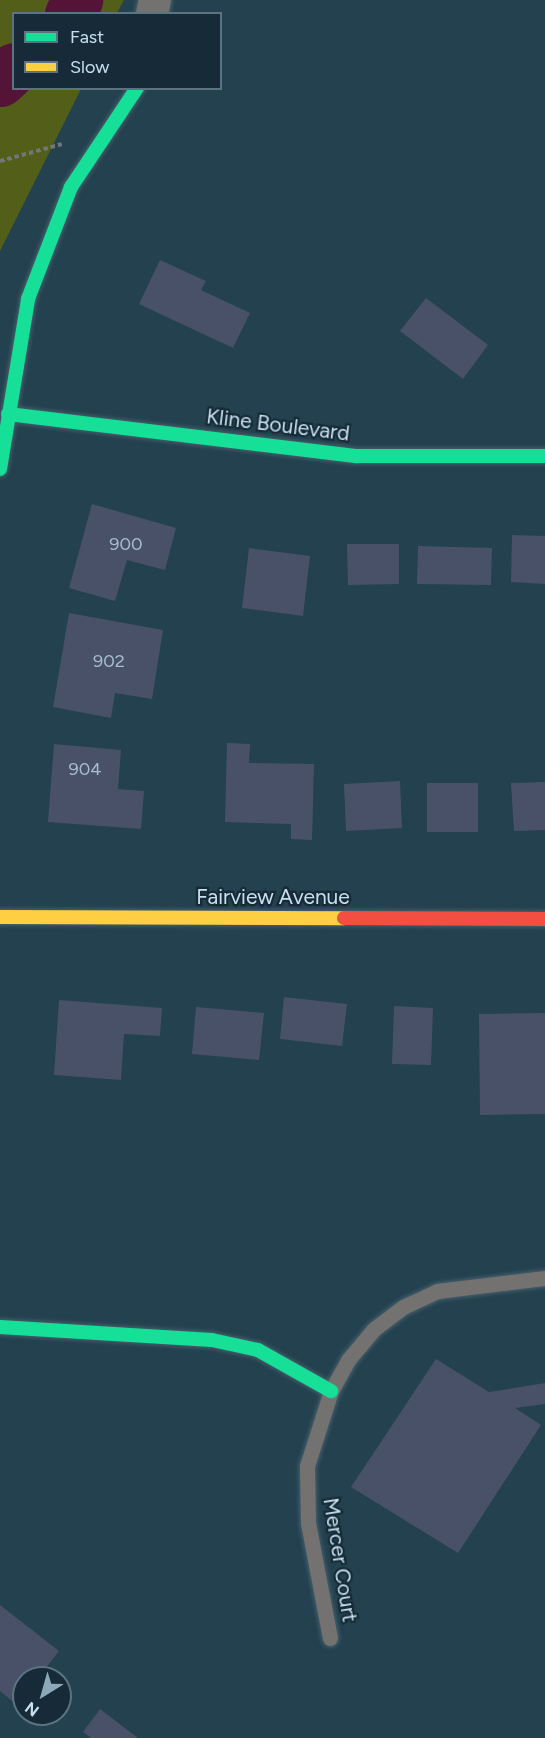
<!DOCTYPE html>
<html>
<head>
<meta charset="utf-8">
<style>
	body { margin:0 }
	#map { position:relative; width:545px; height:1738px; overflow:hidden; background:#23414f; font-family:Figtree,sans-serif }
	div>[style] { position:absolute }
	.green>* { inset:0; background:#535e18 }
	.river>* { height:51px; margin:-25.5px; padding:0 25.5px; transform-origin:25.5px; border-radius:25.5px; background:#541337 }
	.building>* { inset:0; background:#495169 }
	.path>* { height:4px; margin-top:-2px; transform-origin:0; background:repeating-linear-gradient(90deg,#707779 0 4.5px,transparent 0 7.5px) }
	.roads { filter:drop-shadow(0 0 2px #475f6c) drop-shadow(0 0 2px #475f6c) }
	.lane>* { height:15px; margin:-7.5px; padding:0 7.5px; transform-origin:7.5px; border-radius:7.5px; background:#747271 }
	.street>* { height:32px; margin:-16px; padding:0 16px; transform-origin:16px; border-radius:16px; background:#747271 }
	.fast>* { height:14px; margin:-7px; padding:0 7px; transform-origin:7px; border-radius:7px; background:#16e098 }
	.slow>* { height:14px; margin:-7px; padding:0 7px; transform-origin:7px; border-radius:7px; background:#ffcf43 }
	.jam>* { height:14px; margin:-7px; padding:0 7px; transform-origin:7px; border-radius:7px; background:#f24e42 }
	span { translate:-50% -50%; white-space:nowrap; text-align:center; line-height:1.15; -webkit-text-stroke:4.5px #162b37; paint-order:stroke }
	.number-label { font-size:18px; color:#a7bcce }
	.number-label span { -webkit-text-stroke-width:0 }
	.street-label { font-size:21px; color:#c6e0ef }
	.legend { position:absolute; left:12px; top:12px; width:210px; height:78px; box-sizing:border-box; background:#162b37; border:2px solid #5c7381; margin:0; padding:8px 10px; list-style:none; font-size:18px; color:#c6e0ef }
	.legend li { display:flex; align-items:center; gap:12px; height:30px }
	.legend b { width:30px; border:2px solid #5c7381 }
	.north { position:absolute; left:12px; top:1666px; width:60px; height:60px; box-sizing:border-box; background:#162b37; border:2px solid #5c7381; border-radius:50%; rotate:217deg; font-size:16px; font-weight:700; line-height:24px; text-align:center; color:#c6e0ef }
	.north::after { content:''; display:block; margin:auto; width:21px; height:27px; background:#8da8b7; clip-path:polygon(50% 0,100% 100%,50% 72%,0 100%) }
</style>
</head>
<body>
<div id="map">
	<div class="green">
		<i style="clip-path:polygon(0 0,124px 0,117px 13px,14px 14px,14px 88px,81px 89px,0 251px)"></i>
	</div>
	<div class="river">
		<i style="left:70px;top:14px;width:16px;rotate:-63deg"></i>
		<i style="left:0;top:81px;width:19px;rotate:-43deg"></i>
	</div>
	<div class="building">
		<i style="clip-path:polygon(160px 260px,206px 281px,201px 290px,250px 313px,233px 348px,139px 304px)"></i>
		<i style="clip-path:polygon(426px 298px,488px 345px,463px 379px,400px 331px)"></i>
		<i style="clip-path:polygon(92px 504px,176px 528px,165px 570px,127px 560px,115px 601px,69px 588px)"></i>
		<i style="clip-path:polygon(512px 535px,545px 536px,545px 584px,511px 582px)"></i>
		<i style="clip-path:polygon(347px 544px,399px 544px,399px 584px,348px 585px)"></i>
		<i style="clip-path:polygon(418px 546px,492px 548px,491px 585px,417px 584px)"></i>
		<i style="clip-path:polygon(249px 548px,310px 556px,303px 616px,242px 608px)"></i>
		<i style="clip-path:polygon(69px 613px,163px 630px,152px 699px,115px 693px,111px 718px,53px 707px)"></i>
		<i style="clip-path:polygon(227px 743px,250px 744px,249px 763px,314px 764px,312px 840px,291px 839px,291px 824px,225px 822px)"></i>
		<i style="clip-path:polygon(54px 744px,121px 750px,118px 789px,144px 791px,141px 829px,48px 822px)"></i>
		<i style="clip-path:polygon(400px 781px,402px 828px,346px 831px,344px 784px)"></i>
		<i style="clip-path:polygon(545px 782px,545px 830px,514px 831px,511px 783px)"></i>
		<i style="clip-path:polygon(427px 783px,478px 783px,478px 832px,427px 832px)"></i>
		<i style="clip-path:polygon(284px 997px,347px 1004px,342px 1046px,280px 1039px)"></i>
		<i style="clip-path:polygon(59px 1000px,162px 1008px,160px 1036px,124px 1034px,121px 1080px,54px 1075px)"></i>
		<i style="clip-path:polygon(394px 1006px,433px 1008px,431px 1065px,392px 1064px)"></i>
		<i style="clip-path:polygon(196px 1007px,264px 1013px,259px 1060px,192px 1054px)"></i>
		<i style="clip-path:polygon(545px 1013px,545px 1114px,480px 1115px,479px 1014px)"></i>
		<i style="clip-path:polygon(436px 1359px,489px 1392px,545px 1383px,545px 1404px,515px 1408px,541px 1425px,458px 1553px,351px 1487px)"></i>
		<i style="clip-path:polygon(0 1605px,59px 1651px,38px 1678px,24px 1678px,24px 1696px,17px 1705px,0 1691px)"></i>
		<i style="clip-path:polygon(100px 1709px,138px 1738px,91px 1738px,83px 1732px)"></i>
	</div>
	<div class="path">
		<i style="left:0;top:161px;width:64px;rotate:-15.3deg"></i>
	</div>
	<div class="roads">
		<div class="lane">
			<i style="left:330px;top:1638px;width:117px;rotate:-100.8deg"></i>
			<i style="left:308px;top:1523px;width:57px;rotate:-91deg"></i>
			<i style="left:307px;top:1466px;width:79px;rotate:-72.3deg"></i>
			<i style="left:331px;top:1391px;width:35px;rotate:-61deg"></i>
			<i style="left:348px;top:1360px;width:40px;rotate:-50deg"></i>
			<i style="left:374px;top:1329px;width:36px;rotate:-37deg"></i>
			<i style="left:403px;top:1307px;width:38px;rotate:-25deg"></i>
			<i style="left:437px;top:1291px;width:109px;rotate:-6.9deg"></i>
		</div>
		<div class="street">
			<i style="left:152px;top:14px;width:14px;rotate:-78deg"></i>
		</div>
		<div class="fast">
			<i style="left:8px;top:414px;width:352px;rotate:6.9deg"></i>
			<i style="left:357px;top:456px;width:188px"></i>
			<i style="left:0;top:469px;width:172px;rotate:-80.6deg"></i>
			<i style="left:28px;top:299px;width:120px;rotate:-69deg"></i>
			<i style="left:71px;top:187px;width:119px;rotate:-56.3deg"></i>
			<i style="left:0;top:1327px;width:212px;rotate:3.5deg"></i>
			<i style="left:212px;top:1340px;width:47px;rotate:12.3deg"></i>
			<i style="left:258px;top:1350px;width:84px;rotate:29.3deg"></i>
		</div>
		<div class="slow">
			<i style="left:0;top:917px;width:344px;rotate:0.2deg"></i>
		</div>
		<div class="jam">
			<i style="left:344px;top:918px;width:201px;rotate:0.3deg"></i>
		</div>
	</div>
	<div class="number-label">
		<span style="left:126px;top:544px">900</span>
		<span style="left:109px;top:661px">902</span>
		<span style="left:85px;top:769px">904</span>
	</div>
	<div class="street-label">
		<span style="left:278px;top:425px;rotate:7deg">Kline Boulevard</span>
		<span style="left:273px;top:897px">Fairview Avenue</span>
		<span style="left:340px;top:1560px;rotate:81deg">Mercer Court</span>
	</div>
	<ul class="legend">
	<li><b style="height:8px;background:#16e098"></b>Fast</li>
	<li><b style="height:8px;background:#ffcf43"></b>Slow</li>
	</ul>
	<div class="north">N</div>
</div>
</body>
</html>
